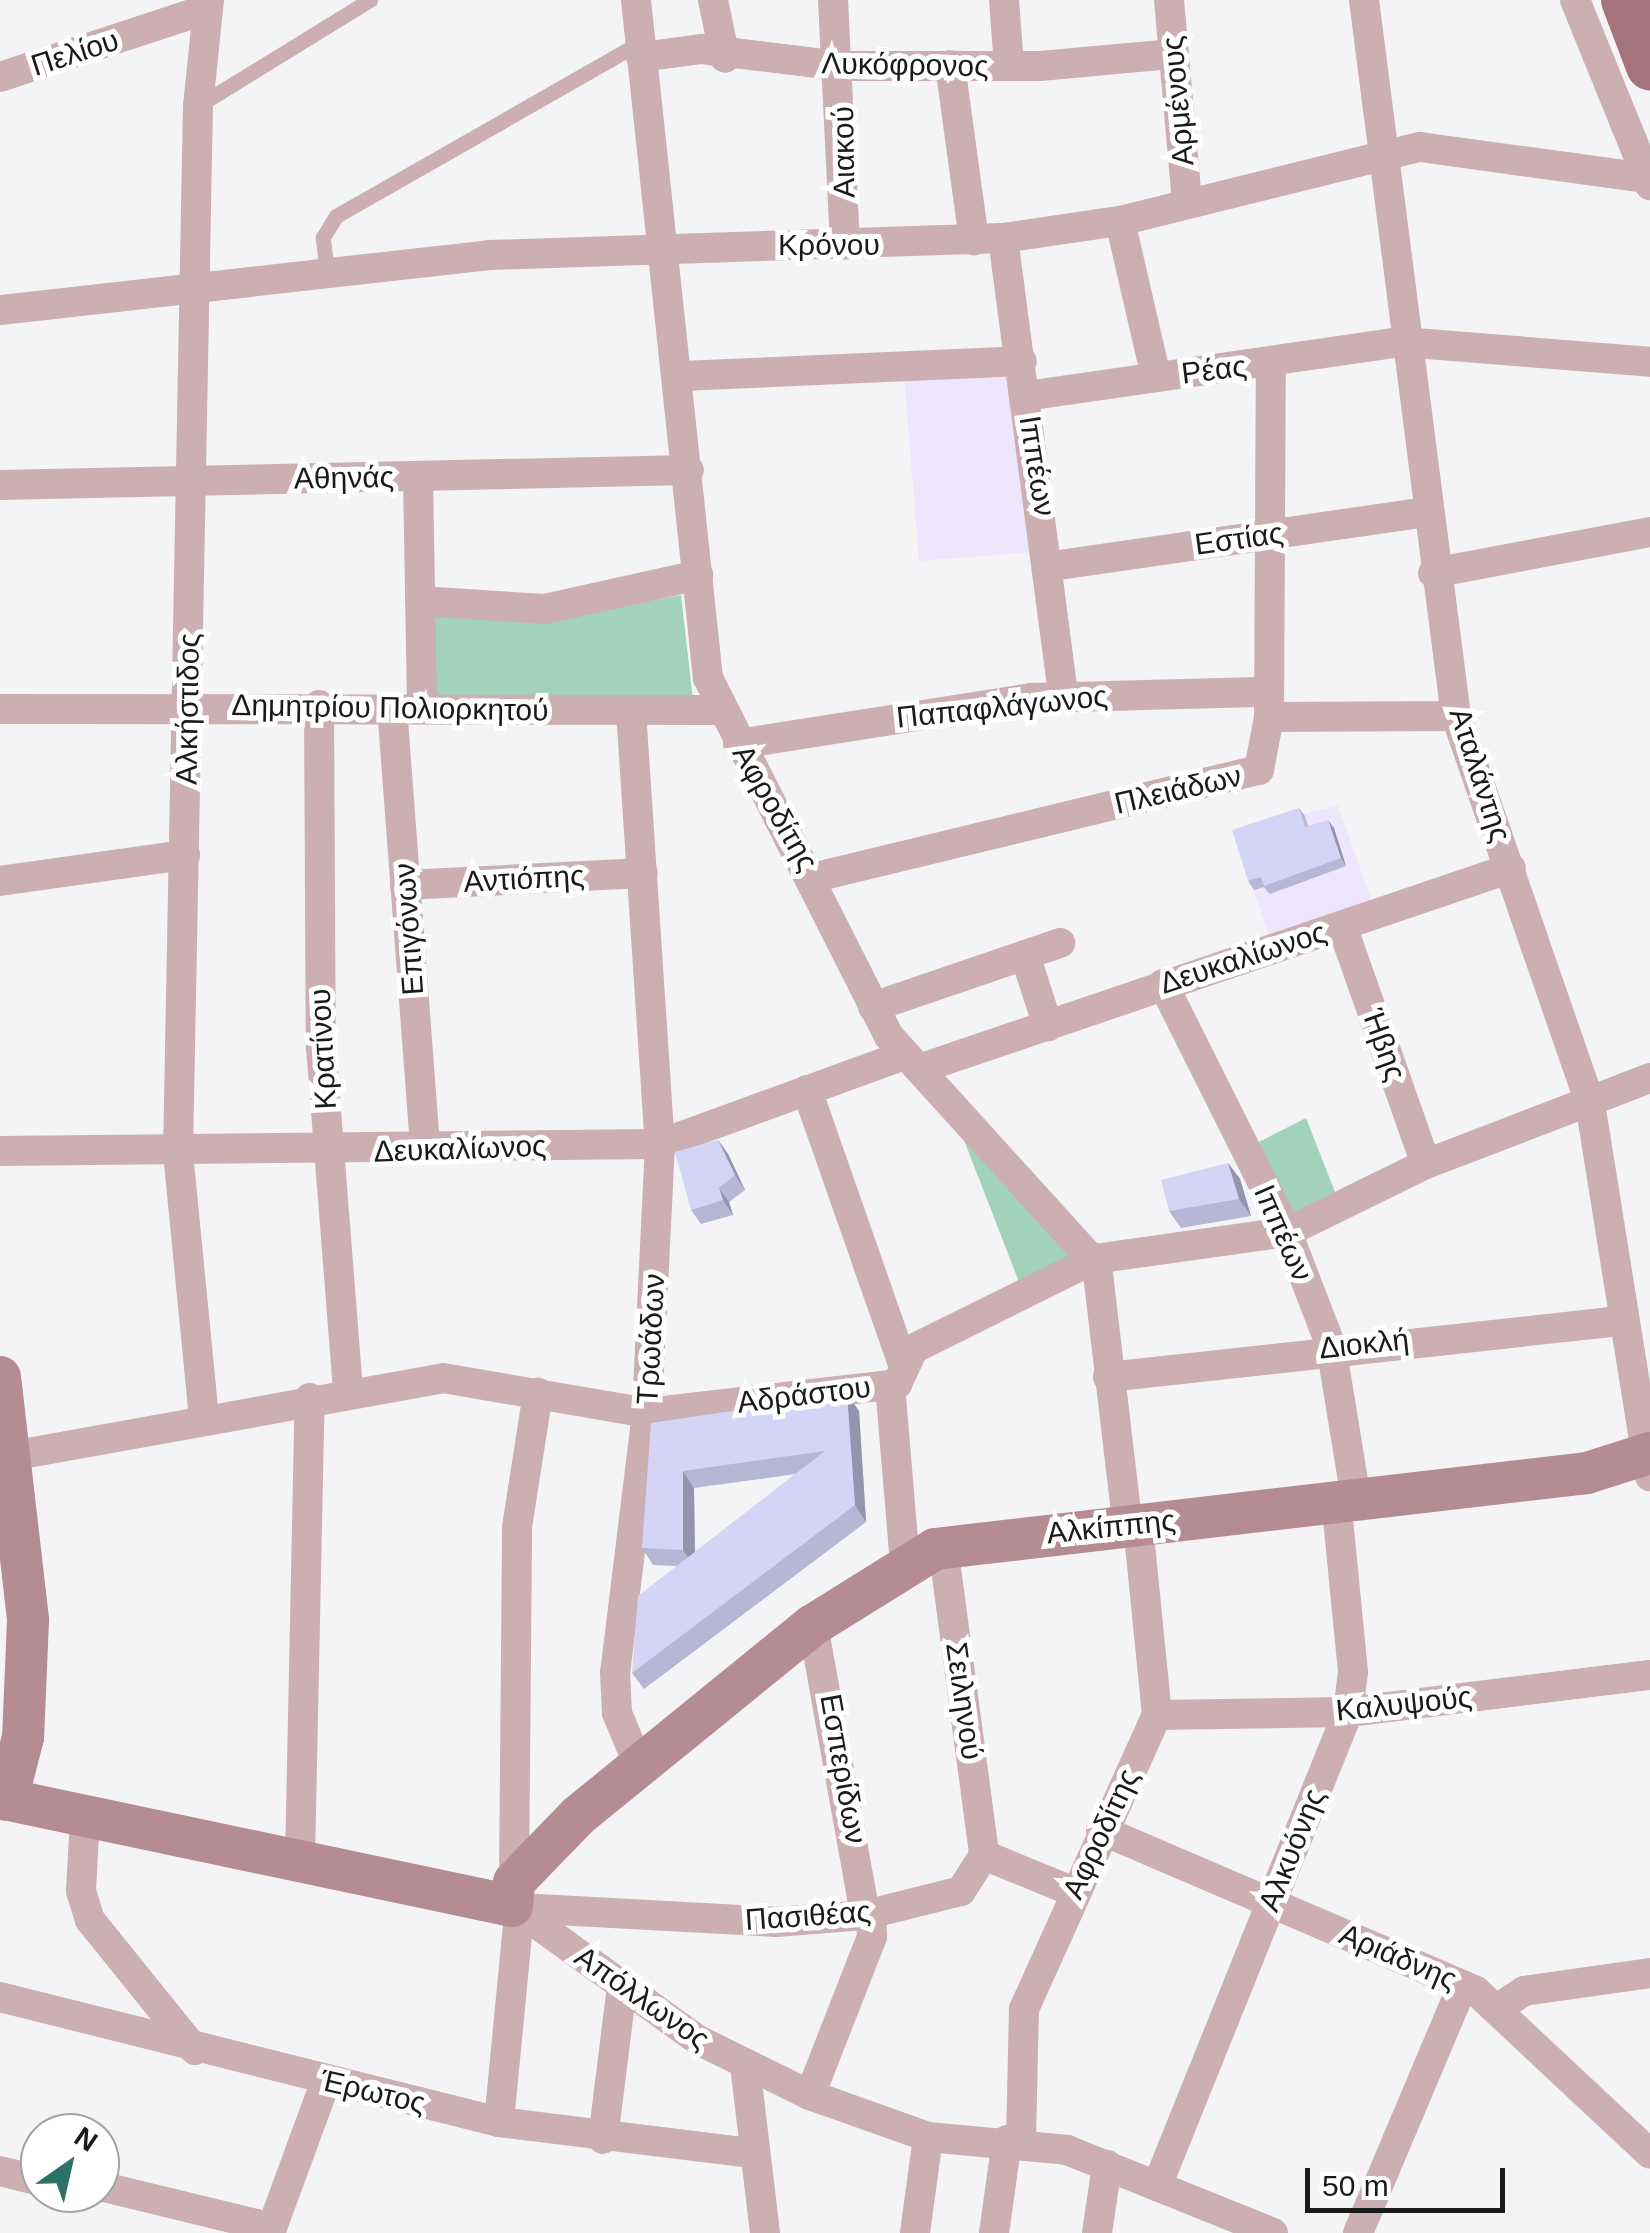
<!DOCTYPE html>
<html>
<head>
<meta charset="utf-8">
<style>
	body { margin:0 }
	#map { position:relative; width:1650px; height:2233px; overflow:hidden; background:#f4f4f6; font-family:Arial,sans-serif }
	div>[style] { position:absolute }
	.education>* { inset:0; background:#eee6fc }
	.green>* { inset:0; background:#a2d2bb }
	.lane>* { height:15px; margin:-7.5px; padding:0 7.5px; transform-origin:7.5px; border-radius:7.5px; background:#cbafb3 }
	.street>* { height:30px; margin:-15px; padding:0 15px; transform-origin:15px; border-radius:15px; background:#cbafb3 }
	.secondary>* { height:42px; margin:-21px; padding:0 21px; transform-origin:21px; border-radius:21px; background:#b68c94 }
	.primary>* { height:48px; margin:-24px; padding:0 24px; transform-origin:24px; border-radius:24px; background:#a5737d }
	.wall>* { inset:0; background:#b6b7d4 }
	.shaded-wall>* { inset:0; background:#9495ac }
	.building>* { inset:0; background:#d4d5f6 }
	span { translate:-50% -50%; white-space:nowrap; text-align:center; line-height:1.15; -webkit-text-stroke:10px #fff; paint-order:stroke }
	.street-label { font-size:30px; color:#1a1a1b }
	.north { position:absolute; left:20px; top:2113px; width:100px; height:100px; box-sizing:border-box; background:#fff; border:2px solid #a3a3a4; border-radius:50%; rotate:34deg; font-size:28px; font-weight:700; line-height:40px; text-align:center; color:#1a1a1b }
	.north::after { content:''; display:block; margin:auto; width:35px; height:45px; background:#2d7266; clip-path:polygon(50% 0,100% 100%,50% 72%,0 100%) }
	.scale { position:absolute; left:1305px; top:2168px; width:200px; height:45px; box-sizing:border-box; border:5px solid #1a1a1b; border-top:0; padding-left:12px; font-size:30px; line-height:35px; white-space:nowrap; color:#1a1a1b; -webkit-text-stroke:8px #fff; paint-order:stroke }
</style>
</head>
<body>
<div id="map">
	<div class="education">
		<i style="clip-path:polygon(1008px 371px,1032px 552px,919px 561px,904px 376px)"></i>
		<i style="clip-path:polygon(1338px 806px,1373px 904px,1270px 940px,1234px 829px)"></i>
	</div>
	<div class="green">
		<i style="clip-path:polygon(681px 595px,693px 700px,435px 700px,433px 616px,558px 618px)"></i>
		<i style="clip-path:polygon(1306px 1118px,1335px 1192px,1288px 1216px,1255px 1144px)"></i>
		<i style="clip-path:polygon(962px 1135px,1072px 1260px,1019px 1282px)"></i>
	</div>
	<div class="lane">
		<i style="left:199px;top:105px;width:201px;rotate:-31.6deg"></i>
		<i style="left:327px;top:272px;width:35px;rotate:-97deg"></i>
		<i style="left:323px;top:237px;width:25px;rotate:-58deg"></i>
		<i style="left:336px;top:216px;width:349px;rotate:-29.7deg"></i>
	</div>
	<div class="street">
		<i style="left:636px;top:0;width:682px;rotate:83.94deg"></i>
		<i style="left:708px;top:678px;width:401px;rotate:63.2deg"></i>
		<i style="left:889px;top:1036px;width:309px;rotate:47.8deg"></i>
		<i style="left:1097px;top:1265px;width:264px;rotate:83.3deg"></i>
		<i style="left:713px;top:0;width:59px;rotate:78.3deg"></i>
		<i style="left:833px;top:0;width:245px;rotate:87.2deg"></i>
		<i style="left:1004px;top:0;width:66px;rotate:85.7deg"></i>
		<i style="left:1169px;top:0;width:203px;rotate:84.9deg"></i>
		<i style="left:1364px;top:0;width:722px;rotate:82.68deg"></i>
		<i style="left:1456px;top:716px;width:410px;rotate:70.9deg"></i>
		<i style="left:1590px;top:1103px;width:378px;rotate:80.9deg"></i>
		<i style="left:1575px;top:0;width:200px;rotate:67.9deg"></i>
		<i style="left:641px;top:57px;width:62px;rotate:-7.5deg"></i>
		<i style="left:702px;top:49px;width:139px;rotate:7deg"></i>
		<i style="left:840px;top:66px;width:200px"></i>
		<i style="left:1040px;top:66px;width:134px;rotate:-5.2deg"></i>
		<i style="left:950px;top:65px;width:177px;rotate:82.2deg"></i>
		<i style="left:0;top:77px;width:218px;rotate:-18.2deg"></i>
		<i style="left:1120px;top:221px;width:160px;rotate:77deg"></i>
		<i style="left:1003px;top:238px;width:462px;rotate:82.5deg"></i>
		<i style="left:0;top:310px;width:493px;rotate:-6.4deg"></i>
		<i style="left:490px;top:255px;width:513px;rotate:-1.9deg"></i>
		<i style="left:1003px;top:238px;width:118px;rotate:-8.3deg"></i>
		<i style="left:1120px;top:221px;width:309px;rotate:-13.9deg"></i>
		<i style="left:1420px;top:147px;width:229px;rotate:7.8deg"></i>
		<i style="left:682px;top:376px;width:340px;rotate:-2.5deg"></i>
		<i style="left:1026px;top:396px;width:381px;rotate:-8.2deg"></i>
		<i style="left:1403px;top:342px;width:248px;rotate:4.6deg"></i>
		<i style="left:418px;top:476px;width:232px;rotate:89deg"></i>
		<i style="left:0;top:485px;width:689px;rotate:-1.25deg"></i>
		<i style="left:1052px;top:566px;width:378px;rotate:-8.2deg"></i>
		<i style="left:1433px;top:573px;width:221px;rotate:-10.7deg"></i>
		<i style="left:420px;top:601px;width:125px;rotate:3.7deg"></i>
		<i style="left:545px;top:609px;width:157px;rotate:-12.5deg"></i>
		<i style="left:319px;top:705px;width:342px;rotate:89.7deg"></i>
		<i style="left:321px;top:1047px;width:346px;rotate:85.5deg"></i>
		<i style="left:392px;top:707px;width:444px;rotate:85.7deg"></i>
		<i style="left:0;top:709px;width:719px;rotate:0.08deg"></i>
		<i style="left:631px;top:711px;width:434px;rotate:86.2deg"></i>
		<i style="left:660px;top:1144px;width:269px;rotate:92.8deg"></i>
		<i style="left:647px;top:1413px;width:261px;rotate:97deg"></i>
		<i style="left:615px;top:1672px;width:41px;rotate:87.2deg"></i>
		<i style="left:617px;top:1713px;width:57px;rotate:67.5deg"></i>
		<i style="left:1269px;top:717px;width:187px;rotate:-0.3deg"></i>
		<i style="left:738px;top:744px;width:298px;rotate:-8.9deg"></i>
		<i style="left:1032px;top:698px;width:236px;rotate:-1.5deg"></i>
		<i style="left:816px;top:877px;width:456px;rotate:-13.6deg"></i>
		<i style="left:1259px;top:770px;width:54px;rotate:-79.3deg"></i>
		<i style="left:1269px;top:717px;width:354px;rotate:-89.7deg"></i>
		<i style="left:0;top:881px;width:187px;rotate:-8deg"></i>
		<i style="left:405px;top:885px;width:238px;rotate:-2.9deg"></i>
		<i style="left:1342px;top:926px;width:252px;rotate:70.6deg"></i>
		<i style="left:1025px;top:955px;width:75px;rotate:72.1deg"></i>
		<i style="left:1163px;top:984px;width:277px;rotate:63.4deg"></i>
		<i style="left:1287px;top:1232px;width:122px;rotate:68.9deg"></i>
		<i style="left:1331px;top:1346px;width:154px;rotate:80.7deg"></i>
		<i style="left:873px;top:1007px;width:198px;rotate:-18.9deg"></i>
		<i style="left:919px;top:1069px;width:625px;rotate:-18.75deg"></i>
		<i style="left:807px;top:1090px;width:287px;rotate:70.7deg"></i>
		<i style="left:0;top:1151px;width:660px;rotate:-0.61deg"></i>
		<i style="left:660px;top:1144px;width:261px;rotate:-20deg"></i>
		<i style="left:1108px;top:1377px;width:515px;rotate:-6.24deg"></i>
		<i style="left:890px;top:1385px;width:181px;rotate:85.2deg"></i>
		<i style="left:204px;top:1418px;width:265px;rotate:-95.6deg"></i>
		<i style="left:178px;top:1154px;width:1048px;rotate:-88.91deg"></i>
		<i style="left:198px;top:106px;width:107px;rotate:-84.1deg"></i>
		<i style="left:11px;top:1456px;width:439px;rotate:-10.2deg"></i>
		<i style="left:443px;top:1378px;width:207px;rotate:9.7deg"></i>
		<i style="left:647px;top:1413px;width:252px;rotate:-6.6deg"></i>
		<i style="left:897px;top:1384px;width:38px;rotate:-65deg"></i>
		<i style="left:913px;top:1349px;width:202px;rotate:-26.4deg"></i>
		<i style="left:1094px;top:1259px;width:195px;rotate:-8deg"></i>
		<i style="left:1287px;top:1232px;width:155px;rotate:-26.1deg"></i>
		<i style="left:1426px;top:1164px;width:240px;rotate:-21deg"></i>
		<i style="left:943px;top:1546px;width:312px;rotate:82.4deg"></i>
		<i style="left:813px;top:1625px;width:295px;rotate:79.8deg"></i>
		<i style="left:1157px;top:1715px;width:191px;rotate:-0.9deg"></i>
		<i style="left:1348px;top:1712px;width:304px;rotate:-7deg"></i>
		<i style="left:85px;top:1817px;width:74px;rotate:93.1deg"></i>
		<i style="left:81px;top:1891px;width:30px;rotate:73deg"></i>
		<i style="left:90px;top:1920px;width:167px;rotate:51.1deg"></i>
		<i style="left:1101px;top:1830px;width:408px;rotate:23.2deg"></i>
		<i style="left:1476px;top:1991px;width:238px;rotate:43.1deg"></i>
		<i style="left:300px;top:1860px;width:462px;rotate:-88.8deg"></i>
		<i style="left:514px;top:1882px;width:355px;rotate:-89.5deg"></i>
		<i style="left:517px;top:1527px;width:136px;rotate:-81.1deg"></i>
		<i style="left:512px;top:1906px;width:229px;rotate:35.8deg"></i>
		<i style="left:698px;top:2040px;width:125px;rotate:26.2deg"></i>
		<i style="left:810px;top:2095px;width:125px;rotate:19.6deg"></i>
		<i style="left:928px;top:2137px;width:140px;rotate:5.3deg"></i>
		<i style="left:1067px;top:2150px;width:222px;rotate:21.9deg"></i>
		<i style="left:520px;top:1908px;width:256px;rotate:3.1deg"></i>
		<i style="left:776px;top:1922px;width:89px;rotate:-4.5deg"></i>
		<i style="left:865px;top:1915px;width:99px;rotate:-14deg"></i>
		<i style="left:961px;top:1891px;width:43px;rotate:-57.4deg"></i>
		<i style="left:984px;top:1855px;width:97px;rotate:22.3deg"></i>
		<i style="left:0;top:1997px;width:514px;rotate:14.06deg"></i>
		<i style="left:499px;top:2122px;width:255px;rotate:7deg"></i>
		<i style="left:1498px;top:2008px;width:31px;rotate:-33deg"></i>
		<i style="left:1524px;top:1991px;width:127px;rotate:-8.1deg"></i>
		<i style="left:745px;top:2065px;width:169px;rotate:83.2deg"></i>
		<i style="left:810px;top:2095px;width:170px;rotate:-68.6deg"></i>
		<i style="left:872px;top:1937px;width:24px;rotate:-92deg"></i>
		<i style="left:499px;top:2122px;width:209px;rotate:-84.5deg"></i>
		<i style="left:603px;top:2139px;width:153px;rotate:-82.9deg"></i>
		<i style="left:1021px;top:2140px;width:131px;rotate:-88.7deg"></i>
		<i style="left:1024px;top:2009px;width:323px;rotate:-65.7deg"></i>
		<i style="left:1157px;top:1715px;width:191px;rotate:-95.7deg"></i>
		<i style="left:0;top:2171px;width:41px;rotate:14deg"></i>
		<i style="left:100px;top:2186px;width:177px;rotate:13.7deg"></i>
		<i style="left:1157px;top:2186px;width:511px;rotate:-68.05deg"></i>
		<i style="left:1348px;top:1712px;width:40px;rotate:-82.9deg"></i>
		<i style="left:1353px;top:1672px;width:173px;rotate:-95.6deg"></i>
		<i style="left:270px;top:2233px;width:162px;rotate:-69.8deg"></i>
		<i style="left:915px;top:2233px;width:97px;rotate:-82.3deg"></i>
		<i style="left:994px;top:2233px;width:94px;rotate:-82deg"></i>
		<i style="left:1097px;top:2233px;width:69px;rotate:-81.6deg"></i>
		<i style="left:1358px;top:2233px;width:269px;rotate:-67.1deg"></i>
	</div>
	<div class="secondary">
		<i style="left:0;top:1377px;width:245px;rotate:83.4deg"></i>
		<i style="left:28px;top:1620px;width:117px;rotate:92.4deg"></i>
		<i style="left:23px;top:1737px;width:65px;rotate:104.3deg"></i>
		<i style="left:0;top:1798px;width:523px;rotate:11.91deg"></i>
		<i style="left:512px;top:1906px;width:24px;rotate:-85deg"></i>
		<i style="left:514px;top:1882px;width:93px;rotate:-45.9deg"></i>
		<i style="left:579px;top:1815px;width:301px;rotate:-39.1deg"></i>
		<i style="left:813px;top:1625px;width:144px;rotate:-31.9deg"></i>
		<i style="left:935px;top:1549px;width:656px;rotate:-6.65deg"></i>
		<i style="left:1587px;top:1473px;width:66px;rotate:-17.6deg"></i>
	</div>
	<div class="primary">
		<i style="left:1625px;top:0;width:71px;rotate:69.3deg"></i>
	</div>
	<div class="wall">
		<i style="clip-path:polygon(1299px 808px,1305px 816px,1308px 826px,1334px 828px,1346px 866px,1270px 894px,1264px 887px,1254px 890px,1248px 881px)"></i>
		<i style="clip-path:polygon(718px 1140px,728px 1154px,745px 1190px,729px 1202px,733px 1215px,701px 1224px,691px 1210px)"></i>
		<i style="clip-path:polygon(1228px 1163px,1240px 1179px,1251px 1216px,1181px 1228px,1169px 1211px)"></i>
		<i style="clip-path:polygon(evenodd,847px 1394px,859px 1411px,866px 1522px,644px 1689px,632px 1673px,676px 1566px,653px 1565px,642px 1548px,651px 1423px,847px 1394px,796px 1474px,695px 1552px,694px 1488px,796px 1474px)"></i>
	</div>
	<div class="shaded-wall">
		<i style="clip-path:polygon(1328px 820px,1334px 828px,1346px 866px,1341px 858px)"></i>
		<i style="clip-path:polygon(718px 1140px,728px 1154px,745px 1190px,735px 1175px)"></i>
		<i style="clip-path:polygon(1228px 1163px,1240px 1179px,1251px 1216px,1239px 1199px)"></i>
		<i style="clip-path:polygon(719px 1188px,729px 1202px,733px 1215px,723px 1200px)"></i>
		<i style="clip-path:polygon(847px 1394px,859px 1411px,866px 1522px,855px 1505px)"></i>
		<i style="clip-path:polygon(683px 1471px,694px 1488px,695px 1567px,683px 1550px)"></i>
	</div>
	<div class="building">
		<i style="clip-path:polygon(1299px 808px,1305px 827px,1328px 820px,1341px 858px,1264px 886px,1261px 877px,1248px 881px,1232px 830px)"></i>
		<i style="clip-path:polygon(718px 1140px,735px 1175px,719px 1188px,723px 1200px,691px 1210px,675px 1152px)"></i>
		<i style="clip-path:polygon(1228px 1163px,1239px 1199px,1169px 1211px,1161px 1180px)"></i>
		<i style="clip-path:polygon(847px 1394px,855px 1505px,632px 1673px,638px 1596px,825px 1451px,683px 1471px,683px 1550px,642px 1548px,651px 1423px)"></i>
	</div>
	<div class="street-label">
		<span style="left:75px;top:53px;rotate:-18deg">Πελίου</span>
		<span style="left:905px;top:65px;rotate:1deg">Λυκόφρoνος</span>
		<span style="left:1178px;top:101px;rotate:-95deg">Αρμένους</span>
		<span style="left:844px;top:152px;rotate:-91deg">Αιακού</span>
		<span style="left:829px;top:245px">Κρόνου</span>
		<span style="left:1214px;top:370px;rotate:-7deg">Ρέας</span>
		<span style="left:1037px;top:466px;rotate:81deg">Ιππέων</span>
		<span style="left:344px;top:478px;rotate:-1deg">Αθηνάς</span>
		<span style="left:1239px;top:539px;rotate:-8deg">Εστίας</span>
		<span style="left:1002px;top:707px;rotate:-6deg">Παπαφλάγωνος</span>
		<span style="left:390px;top:708px;rotate:1deg">Δημητρίου Πολιορκητού</span>
		<span style="left:188px;top:709px;rotate:-89deg">Αλκήστιδος</span>
		<span style="left:1480px;top:775px;rotate:72deg">Αταλάντης</span>
		<span style="left:1178px;top:790px;rotate:-13deg">Πλειάδων</span>
		<span style="left:775px;top:808px;rotate:60deg">Αφροδίτης</span>
		<span style="left:524px;top:879px;rotate:-3deg">Αντιόπης</span>
		<span style="left:409px;top:929px;rotate:-94deg">Επιγόνων</span>
		<span style="left:1243px;top:958px;rotate:-18deg">Δευκαλίωνος</span>
		<span style="left:1384px;top:1045px;rotate:70deg">Ήβης</span>
		<span style="left:323px;top:1049px;rotate:-93deg">Κρατίνου</span>
		<span style="left:460px;top:1149px;rotate:-2deg">Δευκαλίωνος</span>
		<span style="left:1283px;top:1233px;rotate:66deg">Ιππέων</span>
		<span style="left:651px;top:1339px;rotate:-87deg">Τρωάδων</span>
		<span style="left:1364px;top:1344px;rotate:-6deg">Διοκλή</span>
		<span style="left:804px;top:1395px;rotate:-7deg">Αδράστου</span>
		<span style="left:1111px;top:1527px;rotate:-6deg">Αλκίππης</span>
		<span style="left:964px;top:1701px;rotate:82deg">Σειληνού</span>
		<span style="left:1404px;top:1704px;rotate:-6deg">Καλυψούς</span>
		<span style="left:843px;top:1769px;rotate:80deg">Εσπερίδων</span>
		<span style="left:1101px;top:1834px;rotate:-65deg">Αφροδίτης</span>
		<span style="left:1292px;top:1850px;rotate:-68deg">Αλκυόνης</span>
		<span style="left:808px;top:1916px;rotate:-4deg">Πασιθέας</span>
		<span style="left:1398px;top:1957px;rotate:23deg">Αριάδνης</span>
		<span style="left:642px;top:1998px;rotate:35deg">Απόλλωνος</span>
		<span style="left:373px;top:2092px;rotate:13deg">Έρωτος</span>
	</div>
	<div class="north">N</div>
	<div class="scale">50 m</div>
</div>
</body>
</html>
